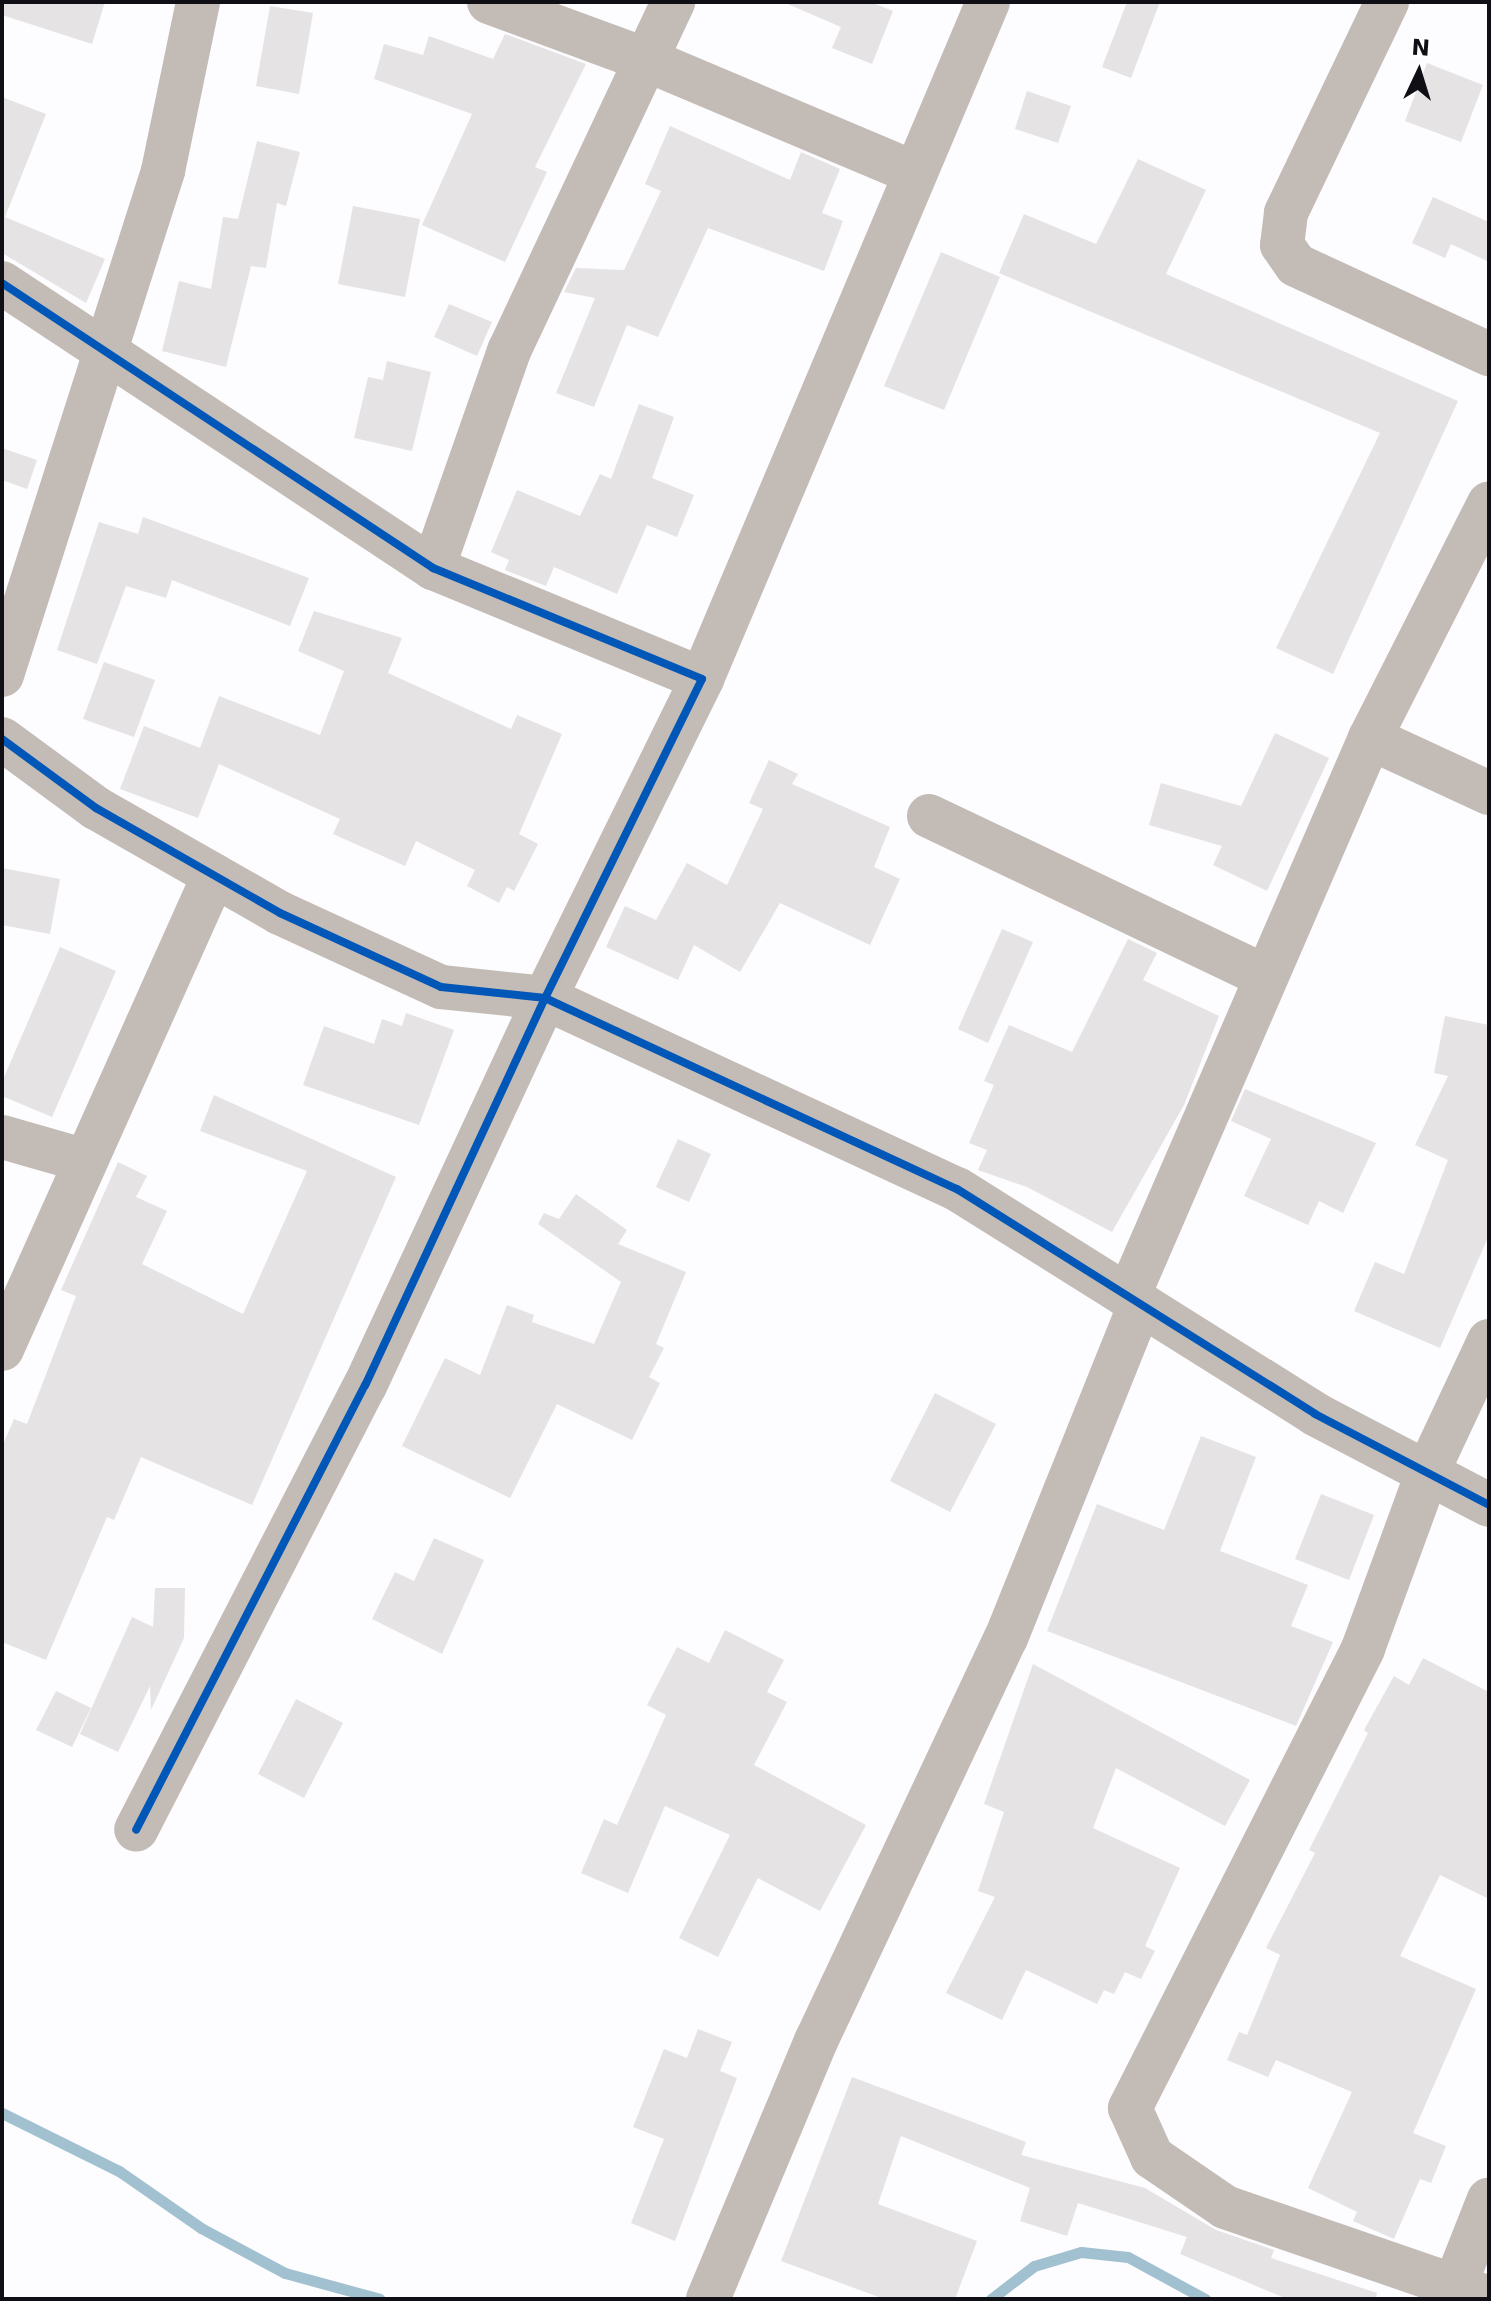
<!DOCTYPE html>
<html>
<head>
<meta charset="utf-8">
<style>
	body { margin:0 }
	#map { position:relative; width:1491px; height:2301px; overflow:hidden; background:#fdfcfe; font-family:"DejaVu Sans",sans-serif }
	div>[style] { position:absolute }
	.stream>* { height:11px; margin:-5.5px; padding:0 5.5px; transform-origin:5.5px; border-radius:5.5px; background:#a2c1d0 }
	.building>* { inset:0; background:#e6e3e5 }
	.minor>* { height:44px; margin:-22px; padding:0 22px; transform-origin:22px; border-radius:22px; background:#c3bbb5 }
	.cycleway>* { height:8px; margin:-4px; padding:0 4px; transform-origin:4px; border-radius:4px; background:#0057b8 }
	span { translate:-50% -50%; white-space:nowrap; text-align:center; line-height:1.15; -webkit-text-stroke:6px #fff; paint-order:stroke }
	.frame { position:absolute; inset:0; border:4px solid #100f15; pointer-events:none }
	.north { position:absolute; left:1379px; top:32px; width:80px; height:80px; -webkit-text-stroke:6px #fff; paint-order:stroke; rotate:4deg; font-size:22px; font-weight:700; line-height:32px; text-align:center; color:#100f15 }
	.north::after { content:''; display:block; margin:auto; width:28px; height:36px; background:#100f15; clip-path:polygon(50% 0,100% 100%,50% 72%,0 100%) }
</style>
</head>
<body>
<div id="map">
	<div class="stream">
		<i style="left:2px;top:2113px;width:131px;rotate:26.4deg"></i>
		<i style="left:119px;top:2171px;width:100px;rotate:34.8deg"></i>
		<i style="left:201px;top:2228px;width:95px;rotate:28.2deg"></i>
		<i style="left:285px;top:2273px;width:98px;rotate:15.3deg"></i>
		<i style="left:991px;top:2299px;width:54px;rotate:-37.5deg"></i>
		<i style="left:1034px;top:2266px;width:49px;rotate:-16.6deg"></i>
		<i style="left:1081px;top:2252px;width:47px;rotate:6.1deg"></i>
		<i style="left:1128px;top:2257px;width:88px;rotate:28.6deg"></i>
	</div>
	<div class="building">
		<i style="clip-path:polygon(2px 2px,105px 2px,92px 44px,2px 15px)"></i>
		<i style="clip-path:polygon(783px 2px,870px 2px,893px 11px,872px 64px,832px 48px,841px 27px)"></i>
		<i style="clip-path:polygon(1127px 2px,1160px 2px,1131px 78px,1102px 67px)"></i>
		<i style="clip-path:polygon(270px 6px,313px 13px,299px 94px,256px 86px)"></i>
		<i style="clip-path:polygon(505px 34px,586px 64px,535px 167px,547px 172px,505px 262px,422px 225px,472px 114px,374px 79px,384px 44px,423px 55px,429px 36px,493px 59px)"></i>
		<i style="clip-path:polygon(1427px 63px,1483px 85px,1461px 142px,1405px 121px)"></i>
		<i style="clip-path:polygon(1027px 91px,1071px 106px,1058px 143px,1015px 129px)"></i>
		<i style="clip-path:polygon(2px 97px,46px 114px,5px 217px,105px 259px,86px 303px,2px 253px)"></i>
		<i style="clip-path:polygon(670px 126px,790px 180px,801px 152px,840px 169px,822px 213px,843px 221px,824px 271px,708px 228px,658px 337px,627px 325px,594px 407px,556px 393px,595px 298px,564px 292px,576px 268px,624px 270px,661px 191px,645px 184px)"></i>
		<i style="clip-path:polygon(257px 141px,300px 152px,286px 206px,277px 203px,266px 268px,251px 266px,226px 367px,162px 351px,179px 281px,211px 289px,223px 217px,238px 219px)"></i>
		<i style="clip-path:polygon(1138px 159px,1206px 190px,1166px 274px,1458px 401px,1333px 674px,1276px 648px,1380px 433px,999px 273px,1024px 214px,1096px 244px)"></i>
		<i style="clip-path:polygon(1433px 197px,1489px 222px,1489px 262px,1451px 244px,1445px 258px,1412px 243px)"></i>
		<i style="clip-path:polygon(353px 206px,420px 219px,405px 297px,338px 284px)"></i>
		<i style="clip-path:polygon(941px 252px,1000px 277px,944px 410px,884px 386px)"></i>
		<i style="clip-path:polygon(449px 304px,492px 322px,477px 356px,434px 337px)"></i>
		<i style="clip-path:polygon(387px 361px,431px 372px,412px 451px,354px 438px,368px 377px,383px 380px)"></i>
		<i style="clip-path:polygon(639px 404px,674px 417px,652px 478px,694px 495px,677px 537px,647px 525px,617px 594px,554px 567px,546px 586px,505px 570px,509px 560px,491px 552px,517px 490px,580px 516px,600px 474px,611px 479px)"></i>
		<i style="clip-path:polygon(2px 448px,37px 460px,27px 489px,2px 480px)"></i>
		<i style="clip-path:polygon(143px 517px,309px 578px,290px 626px,172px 580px,166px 598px,126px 586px,97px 664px,57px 650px,99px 522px,138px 534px)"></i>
		<i style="clip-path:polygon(314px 611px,402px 638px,388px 673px,511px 729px,517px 715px,562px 734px,519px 834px,538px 844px,514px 891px,507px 887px,499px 903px,467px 886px,475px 870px,416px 841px,405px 866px,333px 834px,340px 819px,219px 764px,198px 818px,120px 789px,144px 726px,200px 748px,219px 696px,320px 735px,344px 671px,298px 651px)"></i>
		<i style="clip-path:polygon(104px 662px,155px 680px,134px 737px,83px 719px)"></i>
		<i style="clip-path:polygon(1275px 733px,1329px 758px,1267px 891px,1213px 865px,1222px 846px,1149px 825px,1161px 783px,1241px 806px)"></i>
		<i style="clip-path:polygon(769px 760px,798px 774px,792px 784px,890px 827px,874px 867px,900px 879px,870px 945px,780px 903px,740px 972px,694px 945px,678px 980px,606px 947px,625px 906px,656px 920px,687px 863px,727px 885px,763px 809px,749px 803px)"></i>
		<i style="clip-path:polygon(2px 868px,60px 879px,50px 934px,2px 925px)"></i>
		<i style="clip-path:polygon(1002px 929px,1033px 942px,988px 1043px,958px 1029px)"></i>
		<i style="clip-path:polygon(1128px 939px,1157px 953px,1143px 980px,1219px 1016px,1184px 1105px,1112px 1232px,1027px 1187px,978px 1170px,987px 1150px,969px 1143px,994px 1085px,984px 1081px,1009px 1025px,1072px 1052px)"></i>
		<i style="clip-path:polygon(60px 947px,116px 971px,52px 1117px,2px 1096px,2px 1082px)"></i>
		<i style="clip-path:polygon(406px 1013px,454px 1030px,419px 1125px,303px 1085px,324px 1026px,374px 1044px,382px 1019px,402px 1026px)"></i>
		<i style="clip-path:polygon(1445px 1016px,1489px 1025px,1489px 1235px,1440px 1348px,1354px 1311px,1375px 1262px,1404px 1274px,1448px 1160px,1415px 1145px,1448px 1076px,1434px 1073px)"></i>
		<i style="clip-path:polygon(1245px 1089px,1376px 1143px,1343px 1213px,1319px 1201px,1308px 1225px,1244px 1196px,1271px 1139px,1231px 1121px)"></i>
		<i style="clip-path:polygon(214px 1095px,396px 1177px,252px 1505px,141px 1457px,114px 1520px,107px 1517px,46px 1660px,2px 1642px,2px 1447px,14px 1419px,27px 1424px,76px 1296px,61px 1290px,118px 1162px,147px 1176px,136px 1197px,167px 1211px,142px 1264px,243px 1314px,307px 1171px,200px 1131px)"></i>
		<i style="clip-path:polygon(678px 1139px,711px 1154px,689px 1202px,656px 1187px)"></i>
		<i style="clip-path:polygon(576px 1194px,627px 1230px,618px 1244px,686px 1272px,656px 1344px,664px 1348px,649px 1377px,660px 1383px,632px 1440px,557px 1404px,510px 1498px,402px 1446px,445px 1358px,480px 1375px,507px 1305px,534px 1315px,532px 1322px,594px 1344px,621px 1282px,538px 1224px,544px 1213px,559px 1219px)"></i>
		<i style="clip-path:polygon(935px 1393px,996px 1424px,950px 1512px,890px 1481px)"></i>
		<i style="clip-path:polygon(1201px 1436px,1256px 1457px,1220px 1551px,1308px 1585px,1291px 1626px,1333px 1642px,1296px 1726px,1047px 1631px,1097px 1504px,1164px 1530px)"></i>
		<i style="clip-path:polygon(1321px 1494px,1374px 1515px,1349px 1580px,1295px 1559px)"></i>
		<i style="clip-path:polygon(434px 1538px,484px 1560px,442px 1654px,372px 1619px,395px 1572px,414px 1581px)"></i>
		<i style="clip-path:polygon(155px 1588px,185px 1588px,184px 1638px,151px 1710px,150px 1686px,118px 1752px,80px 1734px,132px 1617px,153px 1627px)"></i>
		<i style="clip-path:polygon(725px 1630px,784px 1660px,767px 1692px,787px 1702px,754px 1765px,866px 1825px,820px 1911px,758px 1878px,718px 1957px,679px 1938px,730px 1835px,665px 1806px,628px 1893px,581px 1873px,604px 1819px,617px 1825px,666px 1715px,647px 1705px,677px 1647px,709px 1663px)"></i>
		<i style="clip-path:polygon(1423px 1658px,1489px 1692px,1489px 1899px,1440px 1875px,1400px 1956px,1476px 1989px,1413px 2133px,1446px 2146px,1431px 2183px,1420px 2179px,1394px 2239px,1353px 2221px,1357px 2212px,1308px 2188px,1352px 2092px,1276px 2060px,1268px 2077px,1227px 2060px,1239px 2032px,1247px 2035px,1280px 1955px,1266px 1948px,1315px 1853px,1309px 1850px,1368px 1733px,1364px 1730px,1394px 1676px,1409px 1685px)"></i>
		<i style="clip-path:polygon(1033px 1664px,1250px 1780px,1225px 1826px,1116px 1768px,1093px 1828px,1180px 1868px,1145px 1946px,1155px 1951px,1141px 1979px,1125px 1972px,1114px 1994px,1104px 1990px,1097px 2004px,1026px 1970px,1002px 2020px,946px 1993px,995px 1897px,978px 1891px,1004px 1812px,984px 1804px)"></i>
		<i style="clip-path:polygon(56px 1691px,91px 1708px,72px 1747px,36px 1730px)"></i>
		<i style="clip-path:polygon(296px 1699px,343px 1723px,304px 1798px,258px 1774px)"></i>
		<i style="clip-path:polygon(698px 2029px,732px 2042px,720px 2071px,737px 2078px,675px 2241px,631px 2223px,664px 2139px,633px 2127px,664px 2049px,687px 2058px)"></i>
		<i style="clip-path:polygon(852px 2077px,1026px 2142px,1021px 2155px,1145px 2188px,1216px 2230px,1274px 2250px,1271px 2258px,1377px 2293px,1376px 2299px,1287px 2299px,1180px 2254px,1187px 2237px,1078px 2203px,1067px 2236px,1020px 2221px,1030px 2188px,901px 2136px,878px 2204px,977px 2241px,955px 2299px,884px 2299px,781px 2261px)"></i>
	</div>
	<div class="minor">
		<i style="left:489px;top:2px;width:168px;rotate:20.2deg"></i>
		<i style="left:647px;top:60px;width:290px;rotate:22.9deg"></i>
		<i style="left:1387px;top:2px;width:234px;rotate:115.6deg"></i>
		<i style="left:1286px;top:213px;width:32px;rotate:97deg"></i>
		<i style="left:1282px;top:245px;width:24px;rotate:55deg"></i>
		<i style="left:1296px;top:265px;width:213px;rotate:24.8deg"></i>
		<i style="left:2px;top:283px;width:517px;rotate:33.47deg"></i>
		<i style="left:433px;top:568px;width:291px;rotate:22.4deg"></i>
		<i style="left:702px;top:679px;width:356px;rotate:116.2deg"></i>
		<i style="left:545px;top:998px;width:454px;rotate:24.9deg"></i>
		<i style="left:957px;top:1189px;width:423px;rotate:32.1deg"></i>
		<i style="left:1315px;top:1414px;width:196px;rotate:27.6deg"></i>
		<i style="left:433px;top:568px;width:230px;rotate:-70.7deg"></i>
		<i style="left:509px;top:351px;width:386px;rotate:-64.8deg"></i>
		<i style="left:2px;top:675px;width:529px;rotate:-72.28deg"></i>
		<i style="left:163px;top:171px;width:173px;rotate:-78.3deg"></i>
		<i style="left:702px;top:679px;width:735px;rotate:-67.1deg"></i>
		<i style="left:1370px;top:738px;width:131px;rotate:24.8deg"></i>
		<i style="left:2px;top:739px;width:117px;rotate:36.3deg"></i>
		<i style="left:96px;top:808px;width:212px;rotate:29.7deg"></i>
		<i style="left:280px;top:913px;width:177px;rotate:24.7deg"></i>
		<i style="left:441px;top:987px;width:105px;rotate:6deg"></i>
		<i style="left:545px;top:998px;width:427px;rotate:114.9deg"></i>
		<i style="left:365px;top:1385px;width:500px;rotate:117.23deg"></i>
		<i style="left:929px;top:816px;width:370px;rotate:25.5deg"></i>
		<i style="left:2px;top:1137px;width:87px;rotate:15.9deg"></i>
		<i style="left:1128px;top:1297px;width:609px;rotate:-66.59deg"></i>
		<i style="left:1370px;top:738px;width:263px;rotate:-63.1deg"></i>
		<i style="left:1489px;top:1341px;width:144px;rotate:115.1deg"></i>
		<i style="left:1428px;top:1471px;width:189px;rotate:110.1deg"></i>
		<i style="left:1363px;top:1649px;width:515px;rotate:116.91deg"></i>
		<i style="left:1130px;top:2108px;width:54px;rotate:65.8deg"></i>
		<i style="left:1152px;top:2157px;width:88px;rotate:34.4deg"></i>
		<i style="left:1225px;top:2207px;width:279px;rotate:19deg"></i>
		<i style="left:2px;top:1349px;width:519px;rotate:-65.9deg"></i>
		<i style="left:1455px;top:2285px;width:92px;rotate:-68.4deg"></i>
		<i style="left:708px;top:2299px;width:280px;rotate:-67.3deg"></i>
		<i style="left:816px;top:2041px;width:446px;rotate:-64.8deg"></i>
		<i style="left:1006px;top:1638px;width:360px;rotate:-68.1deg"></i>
	</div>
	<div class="cycleway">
		<i style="left:2px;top:283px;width:517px;rotate:33.47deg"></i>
		<i style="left:433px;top:568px;width:291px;rotate:22.4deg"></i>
		<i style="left:702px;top:679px;width:356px;rotate:116.2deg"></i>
		<i style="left:545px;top:998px;width:454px;rotate:24.9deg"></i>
		<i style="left:957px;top:1189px;width:423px;rotate:32.1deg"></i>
		<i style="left:1315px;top:1414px;width:196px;rotate:27.6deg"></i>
		<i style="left:2px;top:739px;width:117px;rotate:36.3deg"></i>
		<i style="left:96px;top:808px;width:212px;rotate:29.7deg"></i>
		<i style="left:280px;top:913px;width:177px;rotate:24.7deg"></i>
		<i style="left:441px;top:987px;width:105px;rotate:6deg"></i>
		<i style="left:545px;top:998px;width:427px;rotate:114.9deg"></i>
		<i style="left:365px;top:1385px;width:500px;rotate:117.23deg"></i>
	</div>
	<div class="frame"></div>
	<div class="north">N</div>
</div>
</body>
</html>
